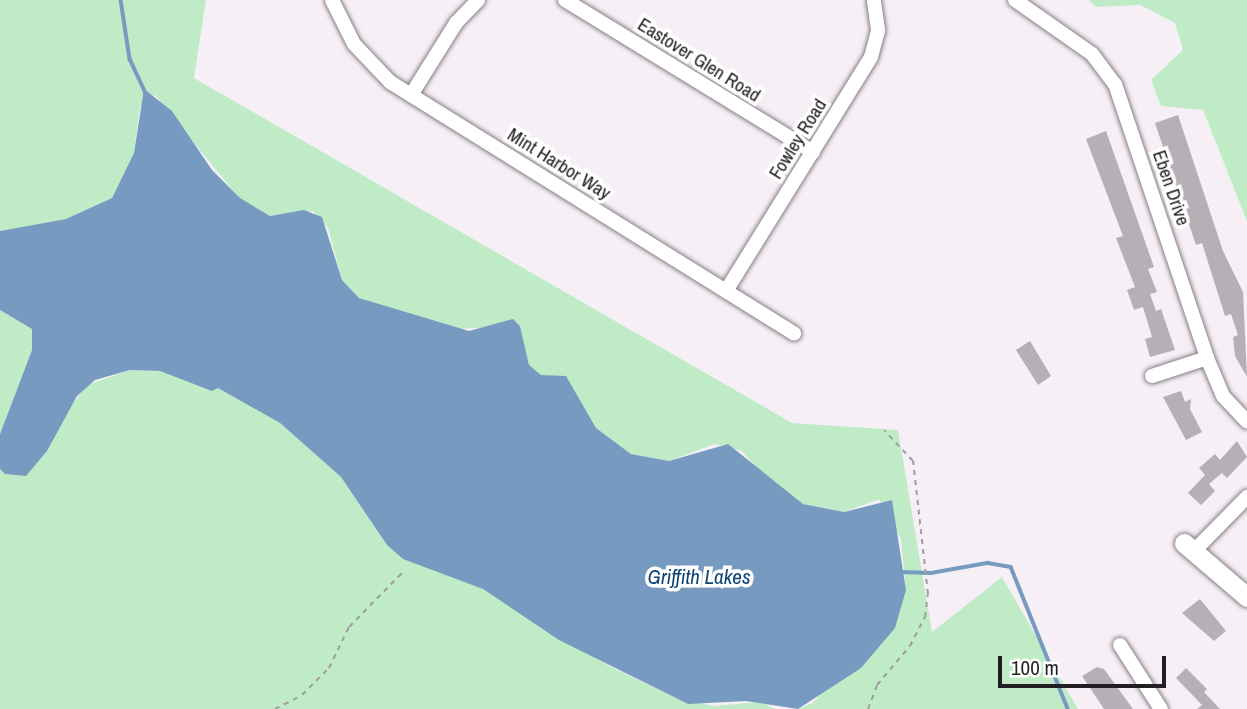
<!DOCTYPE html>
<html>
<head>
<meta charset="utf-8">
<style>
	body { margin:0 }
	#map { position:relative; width:1247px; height:709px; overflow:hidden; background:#f7eff6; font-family:"Archivo Narrow",sans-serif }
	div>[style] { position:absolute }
	.green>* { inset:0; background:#bfecc7 }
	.water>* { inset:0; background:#779bc0 }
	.stream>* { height:3.5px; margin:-1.75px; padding:0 1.75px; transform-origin:1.75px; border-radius:1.75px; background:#779bc0 }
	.building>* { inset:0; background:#b6afb5 }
	.path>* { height:2px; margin-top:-1px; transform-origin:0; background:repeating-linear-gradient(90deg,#a19ba0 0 5px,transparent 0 10px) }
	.roads { filter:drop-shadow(0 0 2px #867f85) drop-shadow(0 0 2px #867f85) }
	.street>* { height:14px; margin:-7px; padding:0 7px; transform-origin:7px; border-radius:7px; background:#fff }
	.secondary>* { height:19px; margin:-9.5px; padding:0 9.5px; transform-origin:9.5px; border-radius:9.5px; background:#fff }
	span { translate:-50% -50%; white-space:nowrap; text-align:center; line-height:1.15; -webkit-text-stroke:7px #fff; paint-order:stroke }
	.street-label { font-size:19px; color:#211f21 }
	.water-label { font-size:21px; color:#0b4474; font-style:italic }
	.scale { position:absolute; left:998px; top:656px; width:168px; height:32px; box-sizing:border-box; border:4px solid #211f21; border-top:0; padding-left:9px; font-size:21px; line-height:24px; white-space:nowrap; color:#211f21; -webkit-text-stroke:5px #fff; paint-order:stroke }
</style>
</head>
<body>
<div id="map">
	<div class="green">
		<i style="clip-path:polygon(0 0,206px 0,194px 78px,792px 423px,898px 430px,932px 632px,1002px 577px,1078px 709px,798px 709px,813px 703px,906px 590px,901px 539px,879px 499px,844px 512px,803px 504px,762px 476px,742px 451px,715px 444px,669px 461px,631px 454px,596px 428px,566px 377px,541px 375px,529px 365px,520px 326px,456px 329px,359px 298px,342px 280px,328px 228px,313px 211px,270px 216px,239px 198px,155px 95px,140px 107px,134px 153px,112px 198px,66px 219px,0 231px)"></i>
		<i style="clip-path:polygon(1089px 0,1247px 0,1247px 221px,1203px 110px,1161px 106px,1157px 96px,1151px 80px,1183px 50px,1175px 23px,1140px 5px,1096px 7px)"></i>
		<i style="clip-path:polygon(0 310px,32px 329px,32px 350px,0 434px)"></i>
		<i style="clip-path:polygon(130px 370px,160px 371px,218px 388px,280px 423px,341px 477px,387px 545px,483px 589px,607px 665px,675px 698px,714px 706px,759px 702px,776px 709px,0 709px,0 469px,5px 474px,47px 451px,64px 415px,87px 385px)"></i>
	</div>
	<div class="water">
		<i style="clip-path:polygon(144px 89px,172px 111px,212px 170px,240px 198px,270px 216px,304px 210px,322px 217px,342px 280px,359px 298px,469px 331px,513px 319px,520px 326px,529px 365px,541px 375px,566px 376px,596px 428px,631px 454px,669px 461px,728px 444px,803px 504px,844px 512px,892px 500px,906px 590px,895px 628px,861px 668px,798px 709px,746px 701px,688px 704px,559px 640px,483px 589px,403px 559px,387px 545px,341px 477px,280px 423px,218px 388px,212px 391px,160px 371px,130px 370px,95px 380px,77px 396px,47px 451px,26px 476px,5px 474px,0 469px,0 434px,32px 350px,32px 329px,0 310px,0 231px,66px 219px,112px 198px,134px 153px)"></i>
	</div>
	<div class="stream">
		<i style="left:121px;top:0;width:60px;rotate:81.3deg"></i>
		<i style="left:130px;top:59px;width:38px;rotate:65deg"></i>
		<i style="left:902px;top:572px;width:29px;rotate:2deg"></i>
		<i style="left:931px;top:573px;width:58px;rotate:-10deg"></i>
		<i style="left:988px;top:563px;width:23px;rotate:10deg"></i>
		<i style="left:1011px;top:567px;width:153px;rotate:68.1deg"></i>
	</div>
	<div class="building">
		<i style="clip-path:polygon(1178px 115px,1223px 251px,1243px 292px,1247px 377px,1235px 356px,1233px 337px,1238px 335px,1231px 314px,1225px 316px,1202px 243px,1196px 245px,1155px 123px)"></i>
		<i style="clip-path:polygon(1106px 131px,1154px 267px,1148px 269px,1157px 292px,1150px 294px,1156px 311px,1161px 309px,1175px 350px,1150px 357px,1145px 339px,1152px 337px,1143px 307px,1134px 310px,1127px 290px,1135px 287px,1116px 238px,1123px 236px,1086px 139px)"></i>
		<i style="clip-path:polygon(1030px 341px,1051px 376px,1038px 385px,1016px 350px)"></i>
		<i style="clip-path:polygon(1181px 391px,1185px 402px,1191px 399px,1190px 409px,1202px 432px,1186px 440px,1163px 397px)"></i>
		<i style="clip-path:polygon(1237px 441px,1247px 457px,1227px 478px,1222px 473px,1209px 484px,1215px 491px,1201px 505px,1188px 493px,1205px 475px,1199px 468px,1215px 454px,1220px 460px)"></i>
		<i style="clip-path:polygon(1200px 599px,1226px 631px,1214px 641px,1182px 613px)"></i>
		<i style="clip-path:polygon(1097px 667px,1104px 669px,1133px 709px,1104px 709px,1082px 676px)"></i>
		<i style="clip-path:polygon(1186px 668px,1207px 689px,1204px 692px,1220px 709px,1197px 709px,1202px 705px,1176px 678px)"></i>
	</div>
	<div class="path">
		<i style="left:275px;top:709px;width:30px;rotate:-27deg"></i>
		<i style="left:302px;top:695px;width:38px;rotate:-45deg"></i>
		<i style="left:329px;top:668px;width:46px;rotate:-64deg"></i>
		<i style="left:349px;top:627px;width:76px;rotate:-45.5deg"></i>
		<i style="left:868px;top:709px;width:26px;rotate:-69deg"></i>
		<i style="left:877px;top:685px;width:51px;rotate:-49.8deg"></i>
		<i style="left:910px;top:646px;width:33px;rotate:-63deg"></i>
		<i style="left:925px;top:617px;width:23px;rotate:-83deg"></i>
		<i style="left:928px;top:594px;width:134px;rotate:-96.4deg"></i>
		<i style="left:913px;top:461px;width:42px;rotate:-133.1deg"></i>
	</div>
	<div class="roads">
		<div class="street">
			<i style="left:332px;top:0;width:49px;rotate:63.4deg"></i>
			<i style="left:354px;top:44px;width:52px;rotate:46.5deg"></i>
			<i style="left:390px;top:82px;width:476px;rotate:31.9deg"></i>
			<i style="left:565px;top:0;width:291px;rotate:31.5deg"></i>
			<i style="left:1015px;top:0;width:94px;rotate:35deg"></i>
			<i style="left:1092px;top:54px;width:38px;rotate:53deg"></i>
			<i style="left:1115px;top:84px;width:289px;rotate:71.4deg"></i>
			<i style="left:1207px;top:358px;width:41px;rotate:67.2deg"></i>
			<i style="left:1223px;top:396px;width:35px;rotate:47deg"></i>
			<i style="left:411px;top:95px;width:85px;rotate:-58deg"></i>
			<i style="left:456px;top:23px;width:32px;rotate:-46deg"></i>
			<i style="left:726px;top:291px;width:275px;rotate:-58.2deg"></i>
			<i style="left:871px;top:57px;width:28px;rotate:-75deg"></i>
			<i style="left:878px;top:30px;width:30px;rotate:-98deg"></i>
			<i style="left:1152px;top:376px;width:58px;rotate:-18.1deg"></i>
			<i style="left:1196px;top:549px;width:73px;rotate:-45.6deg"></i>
			<i style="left:1120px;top:645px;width:76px;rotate:57.4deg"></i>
		</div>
		<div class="secondary">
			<i style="left:1184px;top:543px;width:83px;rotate:40.6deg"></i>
		</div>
	</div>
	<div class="street-label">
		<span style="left:699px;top:60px;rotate:32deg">Eastover Glen Road</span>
		<span style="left:798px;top:139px;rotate:-58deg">Fowley Road</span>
		<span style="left:559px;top:164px;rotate:32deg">Mint Harbor Way</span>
		<span style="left:1171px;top:188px;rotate:71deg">Eben Drive</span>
	</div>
	<div class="water-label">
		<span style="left:699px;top:577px">Griffith Lakes</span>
	</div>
	<div class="scale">100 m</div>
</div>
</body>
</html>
